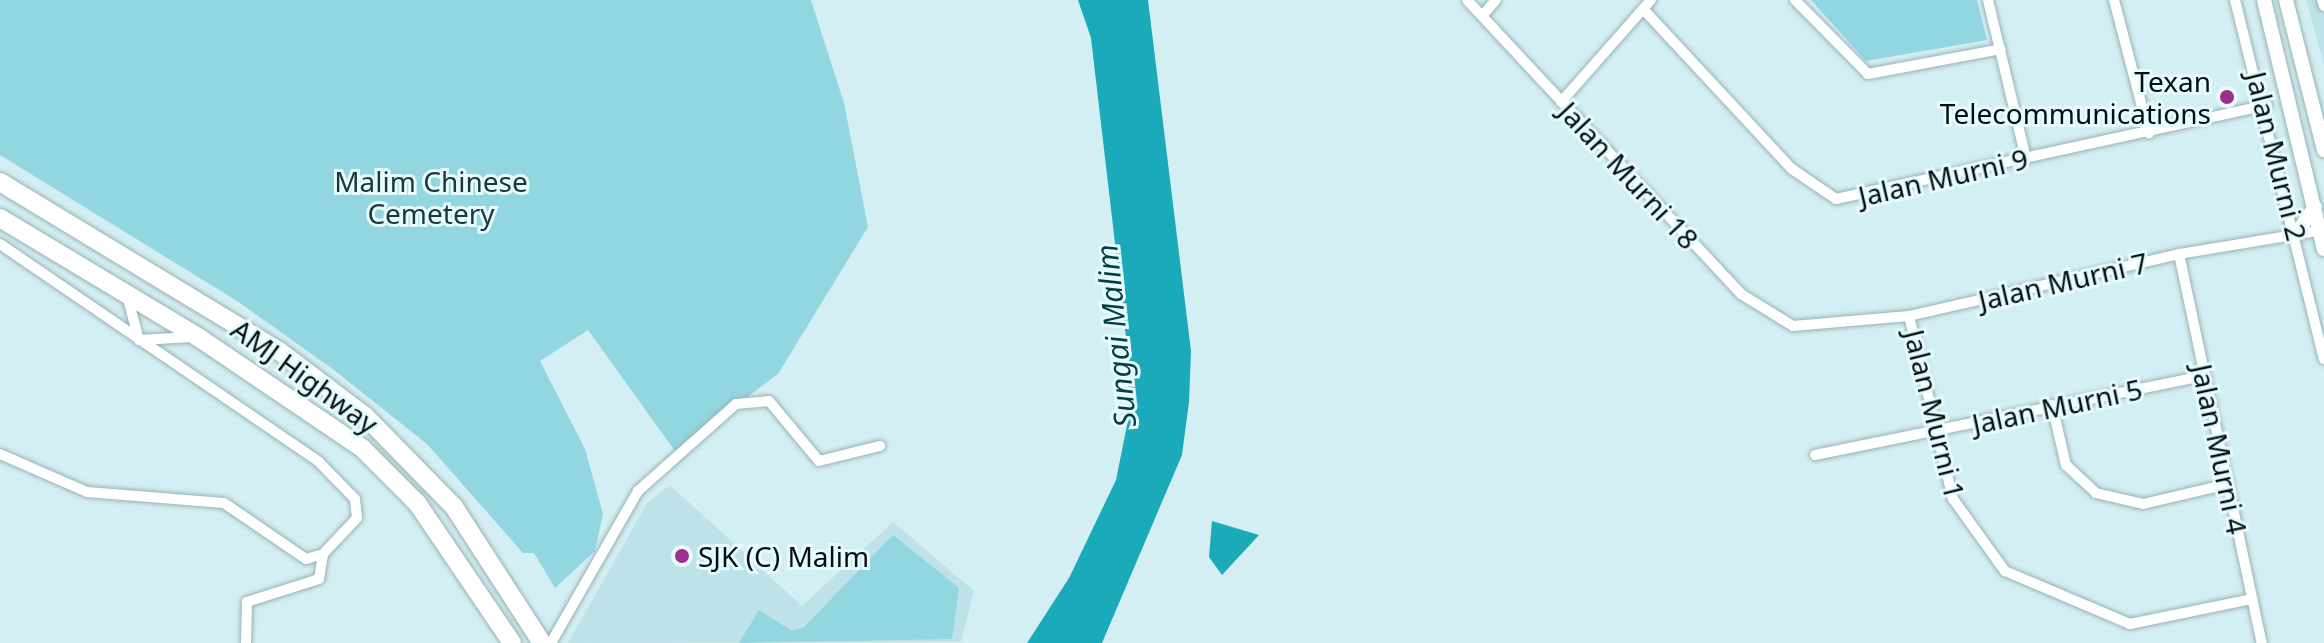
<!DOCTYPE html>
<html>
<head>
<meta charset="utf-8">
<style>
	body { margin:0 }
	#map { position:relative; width:2324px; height:643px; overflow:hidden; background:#d4eff3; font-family:"Noto Sans",sans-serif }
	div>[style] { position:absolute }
	.built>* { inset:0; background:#bee2e8 }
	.green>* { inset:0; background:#92d6e0 }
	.water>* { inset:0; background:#1baaba }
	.roads { filter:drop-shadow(0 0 2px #98b2b6) drop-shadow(0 0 2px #98b2b6) }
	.street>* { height:10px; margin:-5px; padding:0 5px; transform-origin:5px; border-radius:5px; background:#fff }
	.secondary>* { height:14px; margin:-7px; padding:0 7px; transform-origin:7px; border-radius:7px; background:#fff }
	.highway>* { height:18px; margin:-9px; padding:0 9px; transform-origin:9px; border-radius:9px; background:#fff }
	.dots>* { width:22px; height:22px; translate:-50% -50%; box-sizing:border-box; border:4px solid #e5fbfe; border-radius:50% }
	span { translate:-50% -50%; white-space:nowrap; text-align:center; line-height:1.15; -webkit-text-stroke:6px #e5fbfe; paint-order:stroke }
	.poi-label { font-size:28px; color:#060f10 }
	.right { translate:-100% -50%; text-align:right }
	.left { translate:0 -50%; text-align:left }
	.street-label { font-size:28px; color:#060f10 }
	.park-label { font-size:28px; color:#1f3538 }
	.water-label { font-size:30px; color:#023f45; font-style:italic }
</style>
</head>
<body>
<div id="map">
	<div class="built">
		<i style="clip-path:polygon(2306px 0,2324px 0,2324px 65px)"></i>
		<i style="clip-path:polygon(670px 485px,802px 606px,893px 522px,974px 591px,961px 642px,568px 643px,647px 503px)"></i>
	</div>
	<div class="green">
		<i style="clip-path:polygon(0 0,811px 0,844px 103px,868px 227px,778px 374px,675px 451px,588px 330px,540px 361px,585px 449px,603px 514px,595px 551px,555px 588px,534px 553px,523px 553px,427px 444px,334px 370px,237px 301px,0 155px)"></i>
		<i style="clip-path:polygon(1811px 0,1977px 0,1987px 40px,1866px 61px)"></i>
		<i style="clip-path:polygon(893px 535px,959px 588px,952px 639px,739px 643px,759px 610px,792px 631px,804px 627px)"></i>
	</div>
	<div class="water">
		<i style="clip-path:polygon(1078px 0,1148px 0,1191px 351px,1189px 402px,1182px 455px,1102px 643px,1027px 643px,1069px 578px,1116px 480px,1128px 420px,1129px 363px,1091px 38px)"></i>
		<i style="clip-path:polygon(1212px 521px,1259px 535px,1222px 575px,1209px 557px)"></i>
	</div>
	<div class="roads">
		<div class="street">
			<i style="left:1467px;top:0;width:402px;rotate:47deg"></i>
			<i style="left:1741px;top:294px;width:61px;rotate:31.6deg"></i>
			<i style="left:1793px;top:326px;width:116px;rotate:-4.9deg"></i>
			<i style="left:1909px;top:316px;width:277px;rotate:-12.9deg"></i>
			<i style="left:2179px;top:254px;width:147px;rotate:-9.4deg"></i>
			<i style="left:1795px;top:0;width:104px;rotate:45.4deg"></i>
			<i style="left:1868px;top:74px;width:135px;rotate:-10.6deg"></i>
			<i style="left:1988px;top:0;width:163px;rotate:76.5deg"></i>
			<i style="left:2114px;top:0;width:138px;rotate:75.3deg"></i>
			<i style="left:2235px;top:0;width:370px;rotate:76.1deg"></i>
			<i style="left:2322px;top:0;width:6px;rotate:72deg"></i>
			<i style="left:1644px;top:10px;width:217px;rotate:47.1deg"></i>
			<i style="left:1792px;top:169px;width:53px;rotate:34.3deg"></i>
			<i style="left:1836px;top:199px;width:441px;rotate:-12.3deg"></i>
			<i style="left:1482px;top:16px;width:21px;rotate:-49deg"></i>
			<i style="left:1561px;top:102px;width:136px;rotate:-48.6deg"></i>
			<i style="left:0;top:244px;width:386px;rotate:34.3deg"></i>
			<i style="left:319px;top:462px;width:52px;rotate:45.8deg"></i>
			<i style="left:355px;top:499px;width:19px;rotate:84deg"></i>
			<i style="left:357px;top:518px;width:50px;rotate:133.4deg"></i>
			<i style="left:323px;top:554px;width:25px;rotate:99deg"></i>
			<i style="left:319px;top:579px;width:76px;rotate:162.3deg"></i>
			<i style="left:247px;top:602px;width:41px;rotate:91.4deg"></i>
			<i style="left:2179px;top:254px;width:398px;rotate:78deg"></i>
			<i style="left:128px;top:299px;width:42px;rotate:75deg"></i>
			<i style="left:139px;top:340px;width:53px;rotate:-3.2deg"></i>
			<i style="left:1909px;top:316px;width:188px;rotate:76.5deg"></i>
			<i style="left:1953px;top:499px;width:89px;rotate:54.2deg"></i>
			<i style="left:2005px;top:571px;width:136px;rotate:23deg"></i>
			<i style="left:2130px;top:624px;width:125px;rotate:-11.6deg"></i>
			<i style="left:2052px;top:405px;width:62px;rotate:76.9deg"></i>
			<i style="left:2066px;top:465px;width:41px;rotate:43deg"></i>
			<i style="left:2096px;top:493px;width:48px;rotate:13.2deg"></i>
			<i style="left:2143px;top:504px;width:87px;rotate:-13.2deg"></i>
			<i style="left:0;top:454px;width:95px;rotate:23.6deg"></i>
			<i style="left:87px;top:492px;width:137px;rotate:4.6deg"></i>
			<i style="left:224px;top:503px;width:99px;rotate:34.3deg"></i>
			<i style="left:306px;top:559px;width:18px;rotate:-16deg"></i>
			<i style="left:1815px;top:455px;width:398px;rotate:-11.5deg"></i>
			<i style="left:551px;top:643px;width:175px;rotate:-60.2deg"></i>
			<i style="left:638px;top:491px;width:131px;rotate:-41.6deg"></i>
			<i style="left:736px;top:404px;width:33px;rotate:-5deg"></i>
			<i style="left:769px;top:401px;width:78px;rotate:50.2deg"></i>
			<i style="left:819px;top:461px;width:63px;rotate:-13.8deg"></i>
		</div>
		<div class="secondary">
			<i style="left:2264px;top:0;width:256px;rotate:76.5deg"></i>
			<i style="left:2286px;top:0;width:155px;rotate:75.8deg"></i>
			<i style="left:2296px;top:234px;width:33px;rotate:-55deg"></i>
		</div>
		<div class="highway">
			<i style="left:0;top:182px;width:326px;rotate:31.2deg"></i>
			<i style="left:279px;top:351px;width:108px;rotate:37.1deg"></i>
			<i style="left:365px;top:416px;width:127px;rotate:45.6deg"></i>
			<i style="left:454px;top:507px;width:162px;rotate:57.1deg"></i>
			<i style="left:0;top:218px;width:231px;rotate:31deg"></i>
			<i style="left:198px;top:337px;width:198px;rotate:34.1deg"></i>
			<i style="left:362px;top:448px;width:78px;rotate:45deg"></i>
			<i style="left:417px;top:503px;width:169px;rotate:55.8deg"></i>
		</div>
	</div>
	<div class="dots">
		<i style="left:2227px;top:97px;background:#9f2f8c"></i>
		<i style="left:682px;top:556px;background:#9f2f8c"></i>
	</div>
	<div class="poi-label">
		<span class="right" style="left:2211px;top:97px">Texan<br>Telecommunications</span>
		<span class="left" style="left:698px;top:556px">SJK (C) Malim</span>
	</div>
	<div class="street-label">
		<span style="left:2277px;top:156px;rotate:76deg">Jalan Murni 2</span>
		<span style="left:1629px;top:175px;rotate:47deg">Jalan Murni 18</span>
		<span style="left:1943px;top:177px;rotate:-13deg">Jalan Murni 9</span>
		<span style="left:2063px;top:281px;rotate:-13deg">Jalan Murni 7</span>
		<span style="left:305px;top:376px;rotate:36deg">AMJ Highway</span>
		<span style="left:2057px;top:406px;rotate:-12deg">Jalan Murni 5</span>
		<span style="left:1935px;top:414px;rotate:76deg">Jalan Murni 1</span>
		<span style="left:2220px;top:449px;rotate:78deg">Jalan Murni 4</span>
	</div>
	<div class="park-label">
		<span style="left:431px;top:197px">Malim Chinese<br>Cemetery</span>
	</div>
	<div class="water-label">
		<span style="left:1116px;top:336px;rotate:-96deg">Sungai Malim</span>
	</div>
</div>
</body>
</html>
